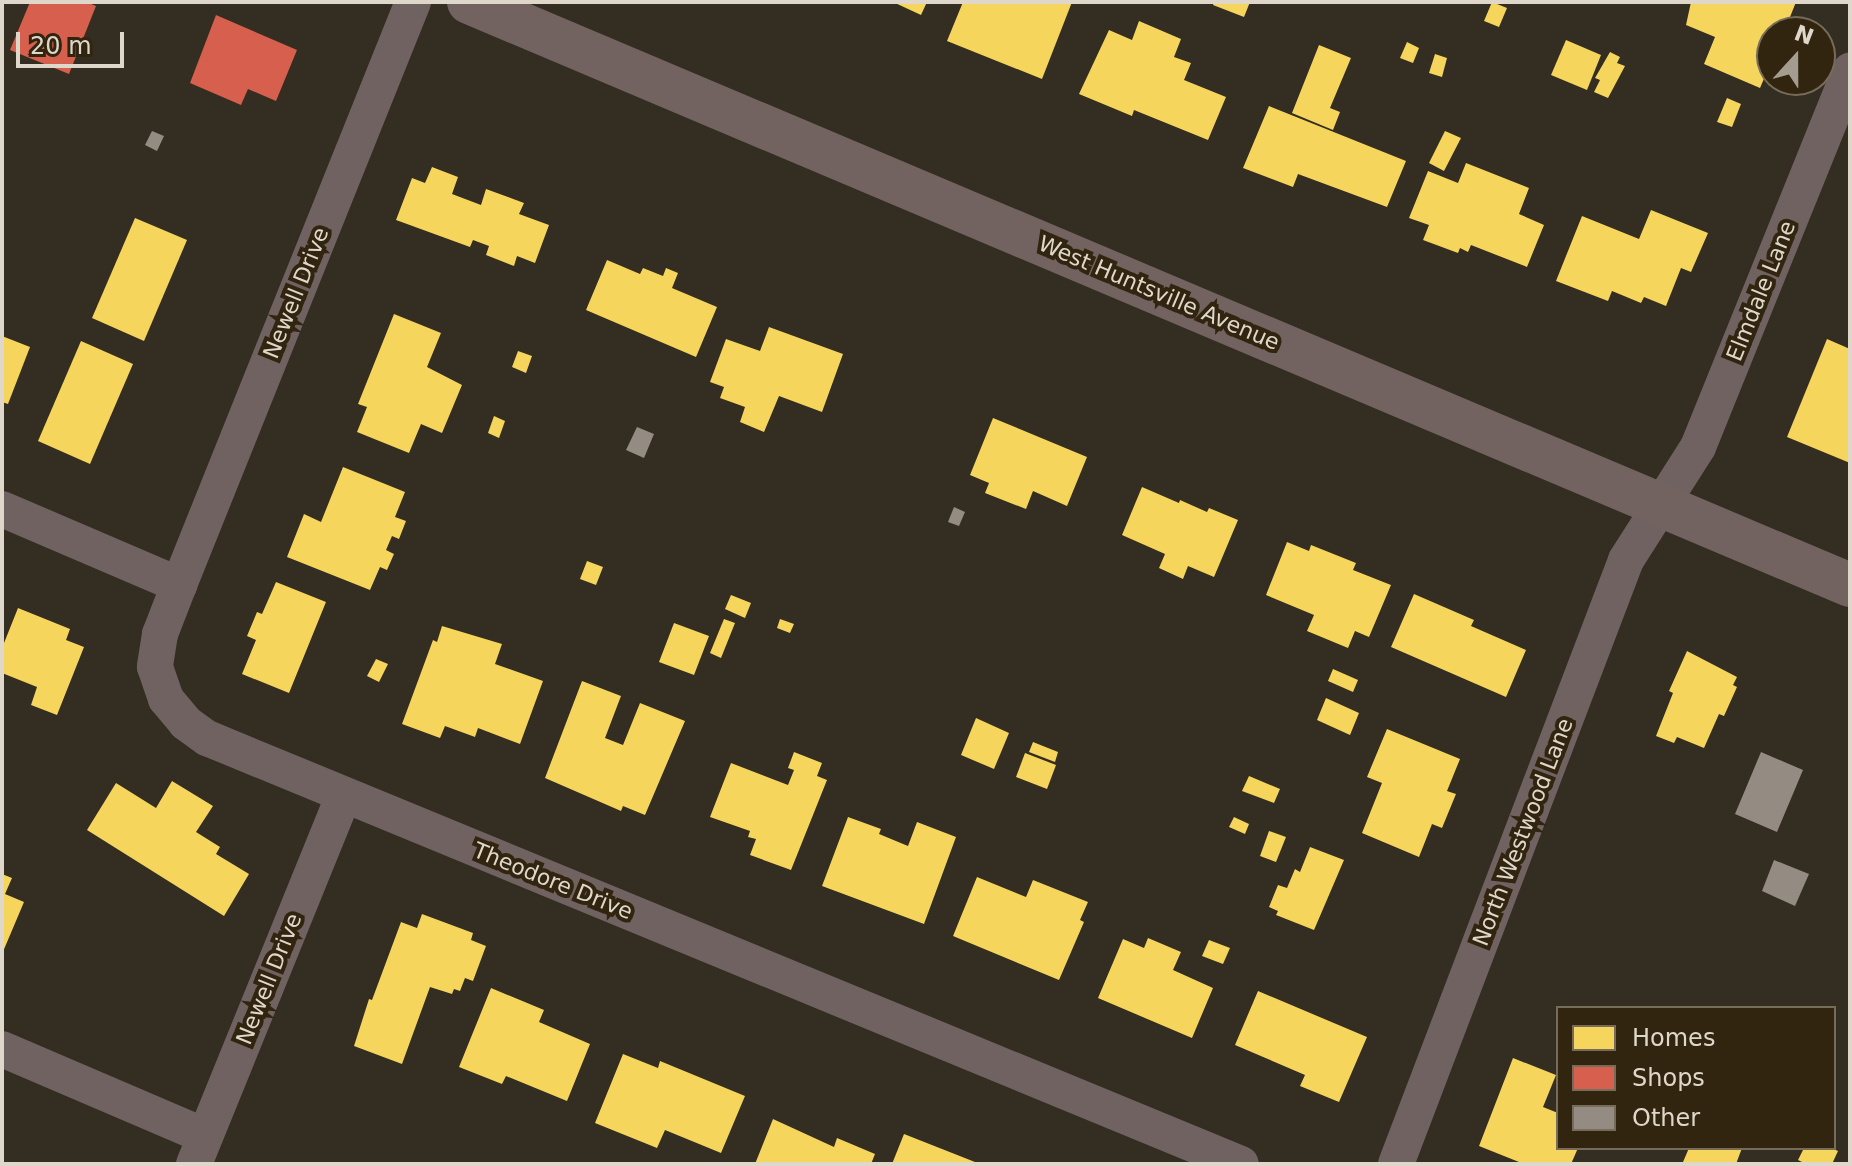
<!DOCTYPE html>
<html>
<head>
<meta charset="utf-8">
<style>
	body { margin:0 }
	#map { position:relative; width:1852px; height:1166px; overflow:hidden; background:#342d21; font-family:"DejaVu Sans",sans-serif }
	div>[style] { position:absolute }
	.homes>* { inset:0; background:#f6d55c }
	.shops>* { inset:0; background:#d6604d }
	.building>* { inset:0; background:#948b83 }
	.street>* { height:36px; margin:-18px; padding:0 18px; transform-origin:18px; border-radius:18px; background:#706261 }
	.secondary>* { height:44px; margin:-22px; padding:0 22px; transform-origin:22px; border-radius:22px; background:#726361 }
	span { translate:-50% -50%; white-space:nowrap; text-align:center; line-height:1.15; -webkit-text-stroke:8px #31250f; paint-order:stroke }
	.street-label { font-size:22px; color:#dfd7ca }
	.frame { position:absolute; inset:0; border:4px solid #dfd7ca; pointer-events:none }
	.legend { position:absolute; left:1556px; top:1006px; width:280px; height:144px; box-sizing:border-box; background:#31250f; border:2px solid #776c5a; margin:0; padding:10px 14px; list-style:none; font-size:24px; color:#dfd7ca }
	.legend li { display:flex; align-items:center; gap:16px; height:40px }
	.legend b { width:40px; border:2px solid #776c5a }
	.north { position:absolute; left:1756px; top:16px; width:80px; height:80px; box-sizing:border-box; background:#31250f; border:2px solid #776c5a; border-radius:50%; rotate:21deg; font-size:22px; font-weight:700; line-height:32px; text-align:center; color:#dfd7ca }
	.north::after { content:''; display:block; margin:auto; width:28px; height:36px; background:#a39c8f; clip-path:polygon(50% 0,100% 100%,50% 72%,0 100%) }
	.scale { position:absolute; left:16px; top:32px; width:108px; height:36px; box-sizing:border-box; border:4px solid #dfd7ca; border-top:0; padding-left:10px; font-size:24px; line-height:28px; white-space:nowrap; color:#dfd7ca; -webkit-text-stroke:6px #31250f; paint-order:stroke }
</style>
</head>
<body>
<div id="map">
	<div class="homes">
		<i style="clip-path:polygon(893px 2px,927px 2px,921px 15px)"></i>
		<i style="clip-path:polygon(963px 2px,1072px 2px,1042px 79px,947px 41px)"></i>
		<i style="clip-path:polygon(1214px 2px,1250px 2px,1244px 17px,1213px 5px)"></i>
		<i style="clip-path:polygon(1492px 2px,1507px 8px,1499px 27px,1484px 21px)"></i>
		<i style="clip-path:polygon(1691px 2px,1796px 2px,1784px 32px,1772px 32px,1772px 60px,1760px 88px,1704px 64px,1715px 37px,1686px 25px)"></i>
		<i style="clip-path:polygon(1139px 21px,1181px 39px,1174px 57px,1191px 63px,1184px 80px,1226px 97px,1208px 140px,1134px 110px,1132px 116px,1079px 94px,1109px 30px,1132px 40px)"></i>
		<i style="clip-path:polygon(1566px 40px,1601px 55px,1587px 90px,1551px 75px)"></i>
		<i style="clip-path:polygon(1407px 42px,1419px 48px,1413px 63px,1400px 58px)"></i>
		<i style="clip-path:polygon(1319px 45px,1351px 58px,1330px 108px,1340px 112px,1333px 130px,1292px 113px)"></i>
		<i style="clip-path:polygon(1610px 52px,1620px 57px,1617px 63px,1625px 66px,1608px 98px,1594px 92px,1600px 80px,1595px 78px)"></i>
		<i style="clip-path:polygon(1435px 54px,1447px 58px,1442px 77px,1429px 73px)"></i>
		<i style="clip-path:polygon(1727px 98px,1741px 104px,1732px 127px,1717px 122px)"></i>
		<i style="clip-path:polygon(1269px 106px,1406px 161px,1387px 207px,1298px 174px,1293px 187px,1243px 168px)"></i>
		<i style="clip-path:polygon(1445px 131px,1461px 138px,1444px 171px,1429px 163px)"></i>
		<i style="clip-path:polygon(1466px 163px,1529px 188px,1519px 214px,1544px 225px,1527px 267px,1471px 245px,1468px 252px,1460px 248px,1458px 253px,1423px 240px,1429px 225px,1409px 218px,1428px 171px,1458px 183px)"></i>
		<i style="clip-path:polygon(432px 167px,458px 177px,452px 194px,481px 205px,486px 189px,524px 203px,519px 214px,549px 225px,535px 263px,517px 256px,514px 266px,486px 255px,489px 246px,473px 240px,470px 247px,396px 220px,412px 178px,425px 183px)"></i>
		<i style="clip-path:polygon(1651px 210px,1708px 233px,1691px 272px,1681px 268px,1666px 306px,1644px 297px,1641px 303px,1612px 291px,1608px 301px,1556px 281px,1582px 216px,1639px 239px)"></i>
		<i style="clip-path:polygon(135px 218px,187px 240px,144px 341px,92px 318px)"></i>
		<i style="clip-path:polygon(607px 260px,640px 274px,643px 268px,663px 276px,666px 268px,678px 273px,672px 288px,717px 307px,696px 357px,586px 310px)"></i>
		<i style="clip-path:polygon(394px 314px,441px 333px,427px 367px,462px 385px,442px 433px,421px 424px,409px 453px,357px 432px,367px 407px,358px 404px)"></i>
		<i style="clip-path:polygon(769px 327px,843px 354px,822px 412px,779px 396px,764px 432px,740px 422px,745px 407px,720px 398px,724px 387px,710px 382px,726px 339px,760px 351px)"></i>
		<i style="clip-path:polygon(2px 336px,30px 347px,8px 404px,2px 402px)"></i>
		<i style="clip-path:polygon(1827px 339px,1850px 349px,1850px 463px,1787px 437px)"></i>
		<i style="clip-path:polygon(81px 341px,133px 364px,90px 464px,38px 441px)"></i>
		<i style="clip-path:polygon(518px 351px,532px 356px,526px 373px,512px 367px)"></i>
		<i style="clip-path:polygon(494px 416px,505px 421px,499px 438px,488px 433px)"></i>
		<i style="clip-path:polygon(993px 418px,1087px 457px,1067px 506px,1033px 491px,1026px 509px,985px 493px,989px 483px,970px 475px)"></i>
		<i style="clip-path:polygon(343px 467px,405px 492px,395px 517px,406px 521px,399px 539px,392px 536px,386px 550px,394px 554px,387px 570px,380px 567px,370px 590px,287px 557px,304px 514px,321px 522px)"></i>
		<i style="clip-path:polygon(1142px 487px,1179px 503px,1180px 500px,1207px 512px,1209px 508px,1238px 520px,1214px 577px,1188px 566px,1183px 579px,1159px 568px,1165px 554px,1122px 535px)"></i>
		<i style="clip-path:polygon(1287px 542px,1309px 551px,1311px 545px,1356px 563px,1353px 570px,1391px 585px,1369px 637px,1355px 631px,1348px 648px,1307px 631px,1314px 615px,1266px 595px)"></i>
		<i style="clip-path:polygon(587px 561px,603px 567px,596px 585px,580px 579px)"></i>
		<i style="clip-path:polygon(276px 582px,326px 602px,289px 693px,242px 674px,256px 640px,247px 636px,257px 612px,262px 614px)"></i>
		<i style="clip-path:polygon(1414px 594px,1474px 620px,1471px 626px,1526px 650px,1506px 697px,1391px 647px)"></i>
		<i style="clip-path:polygon(731px 595px,751px 603px,745px 618px,725px 609px)"></i>
		<i style="clip-path:polygon(18px 608px,70px 629px,66px 640px,84px 647px,57px 715px,31px 705px,37px 687px,2px 673px,2px 648px)"></i>
		<i style="clip-path:polygon(724px 619px,735px 623px,721px 658px,710px 653px)"></i>
		<i style="clip-path:polygon(780px 619px,794px 624px,790px 633px,777px 628px)"></i>
		<i style="clip-path:polygon(674px 623px,709px 636px,694px 675px,659px 662px)"></i>
		<i style="clip-path:polygon(442px 626px,502px 644px,495px 664px,543px 681px,520px 744px,478px 728px,475px 737px,445px 726px,440px 738px,402px 724px,433px 640px,437px 642px)"></i>
		<i style="clip-path:polygon(1687px 651px,1737px 677px,1733px 685px,1737px 687px,1724px 716px,1719px 714px,1704px 748px,1677px 737px,1674px 743px,1656px 736px,1673px 693px,1669px 691px)"></i>
		<i style="clip-path:polygon(376px 659px,388px 664px,379px 682px,367px 676px)"></i>
		<i style="clip-path:polygon(1333px 669px,1358px 680px,1353px 692px,1328px 681px)"></i>
		<i style="clip-path:polygon(582px 681px,621px 696px,605px 738px,623px 745px,640px 703px,685px 721px,645px 815px,623px 806px,621px 811px,545px 778px)"></i>
		<i style="clip-path:polygon(1326px 698px,1359px 713px,1350px 735px,1317px 720px)"></i>
		<i style="clip-path:polygon(976px 718px,1009px 733px,994px 769px,961px 755px)"></i>
		<i style="clip-path:polygon(1387px 729px,1460px 759px,1447px 791px,1456px 794px,1442px 828px,1432px 824px,1419px 857px,1362px 833px,1382px 783px,1367px 777px)"></i>
		<i style="clip-path:polygon(1033px 742px,1058px 752px,1055px 762px,1029px 752px)"></i>
		<i style="clip-path:polygon(794px 752px,822px 763px,817px 776px,827px 780px,791px 870px,750px 855px,756px 839px,748px 837px,750px 831px,710px 817px,731px 763px,788px 785px,794px 770px,788px 768px)"></i>
		<i style="clip-path:polygon(1025px 753px,1056px 765px,1047px 789px,1016px 777px)"></i>
		<i style="clip-path:polygon(1249px 776px,1280px 789px,1274px 803px,1242px 791px)"></i>
		<i style="clip-path:polygon(172px 781px,213px 806px,196px 832px,220px 847px,216px 854px,249px 874px,224px 916px,87px 830px,116px 783px,156px 808px)"></i>
		<i style="clip-path:polygon(848px 817px,881px 829px,879px 834px,908px 846px,917px 822px,956px 837px,924px 924px,822px 886px)"></i>
		<i style="clip-path:polygon(1234px 817px,1249px 824px,1245px 834px,1229px 827px)"></i>
		<i style="clip-path:polygon(1269px 831px,1286px 837px,1276px 862px,1260px 856px)"></i>
		<i style="clip-path:polygon(1310px 847px,1344px 860px,1314px 930px,1276px 915px,1278px 911px,1269px 907px,1278px 885px,1287px 888px,1295px 869px,1300px 872px)"></i>
		<i style="clip-path:polygon(2px 874px,12px 878px,5px 894px,24px 902px,2px 954px)"></i>
		<i style="clip-path:polygon(977px 877px,1026px 897px,1033px 880px,1088px 902px,1080px 920px,1084px 922px,1059px 980px,953px 936px)"></i>
		<i style="clip-path:polygon(422px 914px,473px 933px,471px 940px,486px 946px,473px 981px,465px 978px,460px 991px,454px 989px,452px 994px,430px 987px,402px 1064px,354px 1046px,369px 999px,372px 1000px,401px 922px,417px 928px)"></i>
		<i style="clip-path:polygon(1148px 938px,1181px 952px,1173px 970px,1213px 988px,1192px 1038px,1098px 998px,1123px 939px,1144px 948px)"></i>
		<i style="clip-path:polygon(1209px 940px,1230px 948px,1223px 964px,1202px 956px)"></i>
		<i style="clip-path:polygon(491px 988px,544px 1010px,539px 1022px,590px 1044px,567px 1101px,506px 1076px,502px 1084px,459px 1067px)"></i>
		<i style="clip-path:polygon(1258px 991px,1367px 1037px,1339px 1102px,1300px 1086px,1305px 1075px,1235px 1045px)"></i>
		<i style="clip-path:polygon(623px 1054px,658px 1068px,660px 1061px,745px 1096px,721px 1153px,665px 1130px,657px 1148px,595px 1123px)"></i>
		<i style="clip-path:polygon(1513px 1058px,1556px 1075px,1543px 1107px,1558px 1113px,1558px 1148px,1578px 1148px,1571px 1164px,1524px 1164px,1479px 1146px)"></i>
		<i style="clip-path:polygon(773px 1119px,834px 1147px,837px 1138px,875px 1154px,871px 1164px,755px 1164px)"></i>
		<i style="clip-path:polygon(904px 1134px,975px 1162px,974px 1164px,892px 1164px)"></i>
		<i style="clip-path:polygon(1689px 1148px,1742px 1148px,1736px 1164px,1667px 1164px,1683px 1162px)"></i>
		<i style="clip-path:polygon(1804px 1148px,1831px 1148px,1838px 1151px,1832px 1164px,1806px 1164px,1798px 1160px)"></i>
	</div>
	<div class="shops">
		<i style="clip-path:polygon(30px 2px,86px 2px,96px 6px,69px 74px,10px 50px)"></i>
		<i style="clip-path:polygon(216px 15px,297px 50px,276px 101px,248px 89px,241px 105px,190px 83px)"></i>
	</div>
	<div class="building">
		<i style="clip-path:polygon(152px 131px,164px 136px,157px 151px,145px 145px)"></i>
		<i style="clip-path:polygon(637px 427px,654px 434px,644px 458px,626px 450px)"></i>
		<i style="clip-path:polygon(954px 507px,965px 512px,959px 526px,948px 522px)"></i>
		<i style="clip-path:polygon(1761px 752px,1803px 770px,1777px 832px,1735px 814px)"></i>
		<i style="clip-path:polygon(1774px 860px,1809px 874px,1795px 906px,1762px 891px)"></i>
	</div>
	<div class="street">
		<i style="left:2px;top:509px;width:193px;rotate:23.2deg"></i>
		<i style="left:179px;top:585px;width:53px;rotate:111.2deg"></i>
		<i style="left:160px;top:634px;width:33px;rotate:99deg"></i>
		<i style="left:155px;top:667px;width:34px;rotate:71deg"></i>
		<i style="left:166px;top:699px;width:31px;rotate:50deg"></i>
		<i style="left:186px;top:723px;width:26px;rotate:36deg"></i>
		<i style="left:207px;top:738px;width:1118px;rotate:22.39deg"></i>
		<i style="left:179px;top:585px;width:628px;rotate:-68.13deg"></i>
		<i style="left:2px;top:1049px;width:221px;rotate:23.2deg"></i>
		<i style="left:194px;top:1164px;width:398px;rotate:-67.9deg"></i>
		<i style="left:1396px;top:1164px;width:646px;rotate:-69.15deg"></i>
		<i style="left:1626px;top:560px;width:134px;rotate:-57.5deg"></i>
		<i style="left:1698px;top:447px;width:406px;rotate:-68deg"></i>
	</div>
	<div class="secondary">
		<i style="left:469px;top:2px;width:1499px;rotate:22.89deg"></i>
	</div>
	<div class="street-label">
		<span style="left:1761px;top:291px;rotate:-68deg">Elmdale Lane</span>
		<span style="left:296px;top:293px;rotate:-68deg">Newell Drive</span>
		<span style="left:1159px;top:293px;rotate:23deg">West Huntsville Avenue</span>
		<span style="left:1523px;top:832px;rotate:-69deg">North Westwood Lane</span>
		<span style="left:553px;top:881px;rotate:22deg">Theodore Drive</span>
		<span style="left:269px;top:979px;rotate:-68deg">Newell Drive</span>
	</div>
	<div class="frame"></div>
	<ul class="legend">
	<li><b style="height:22px;background:#f6d55c"></b>Homes</li>
	<li><b style="height:22px;background:#d6604d"></b>Shops</li>
	<li><b style="height:22px;background:#948b83"></b>Other</li>
	</ul>
	<div class="north">N</div>
	<div class="scale">20 m</div>
</div>
</body>
</html>
